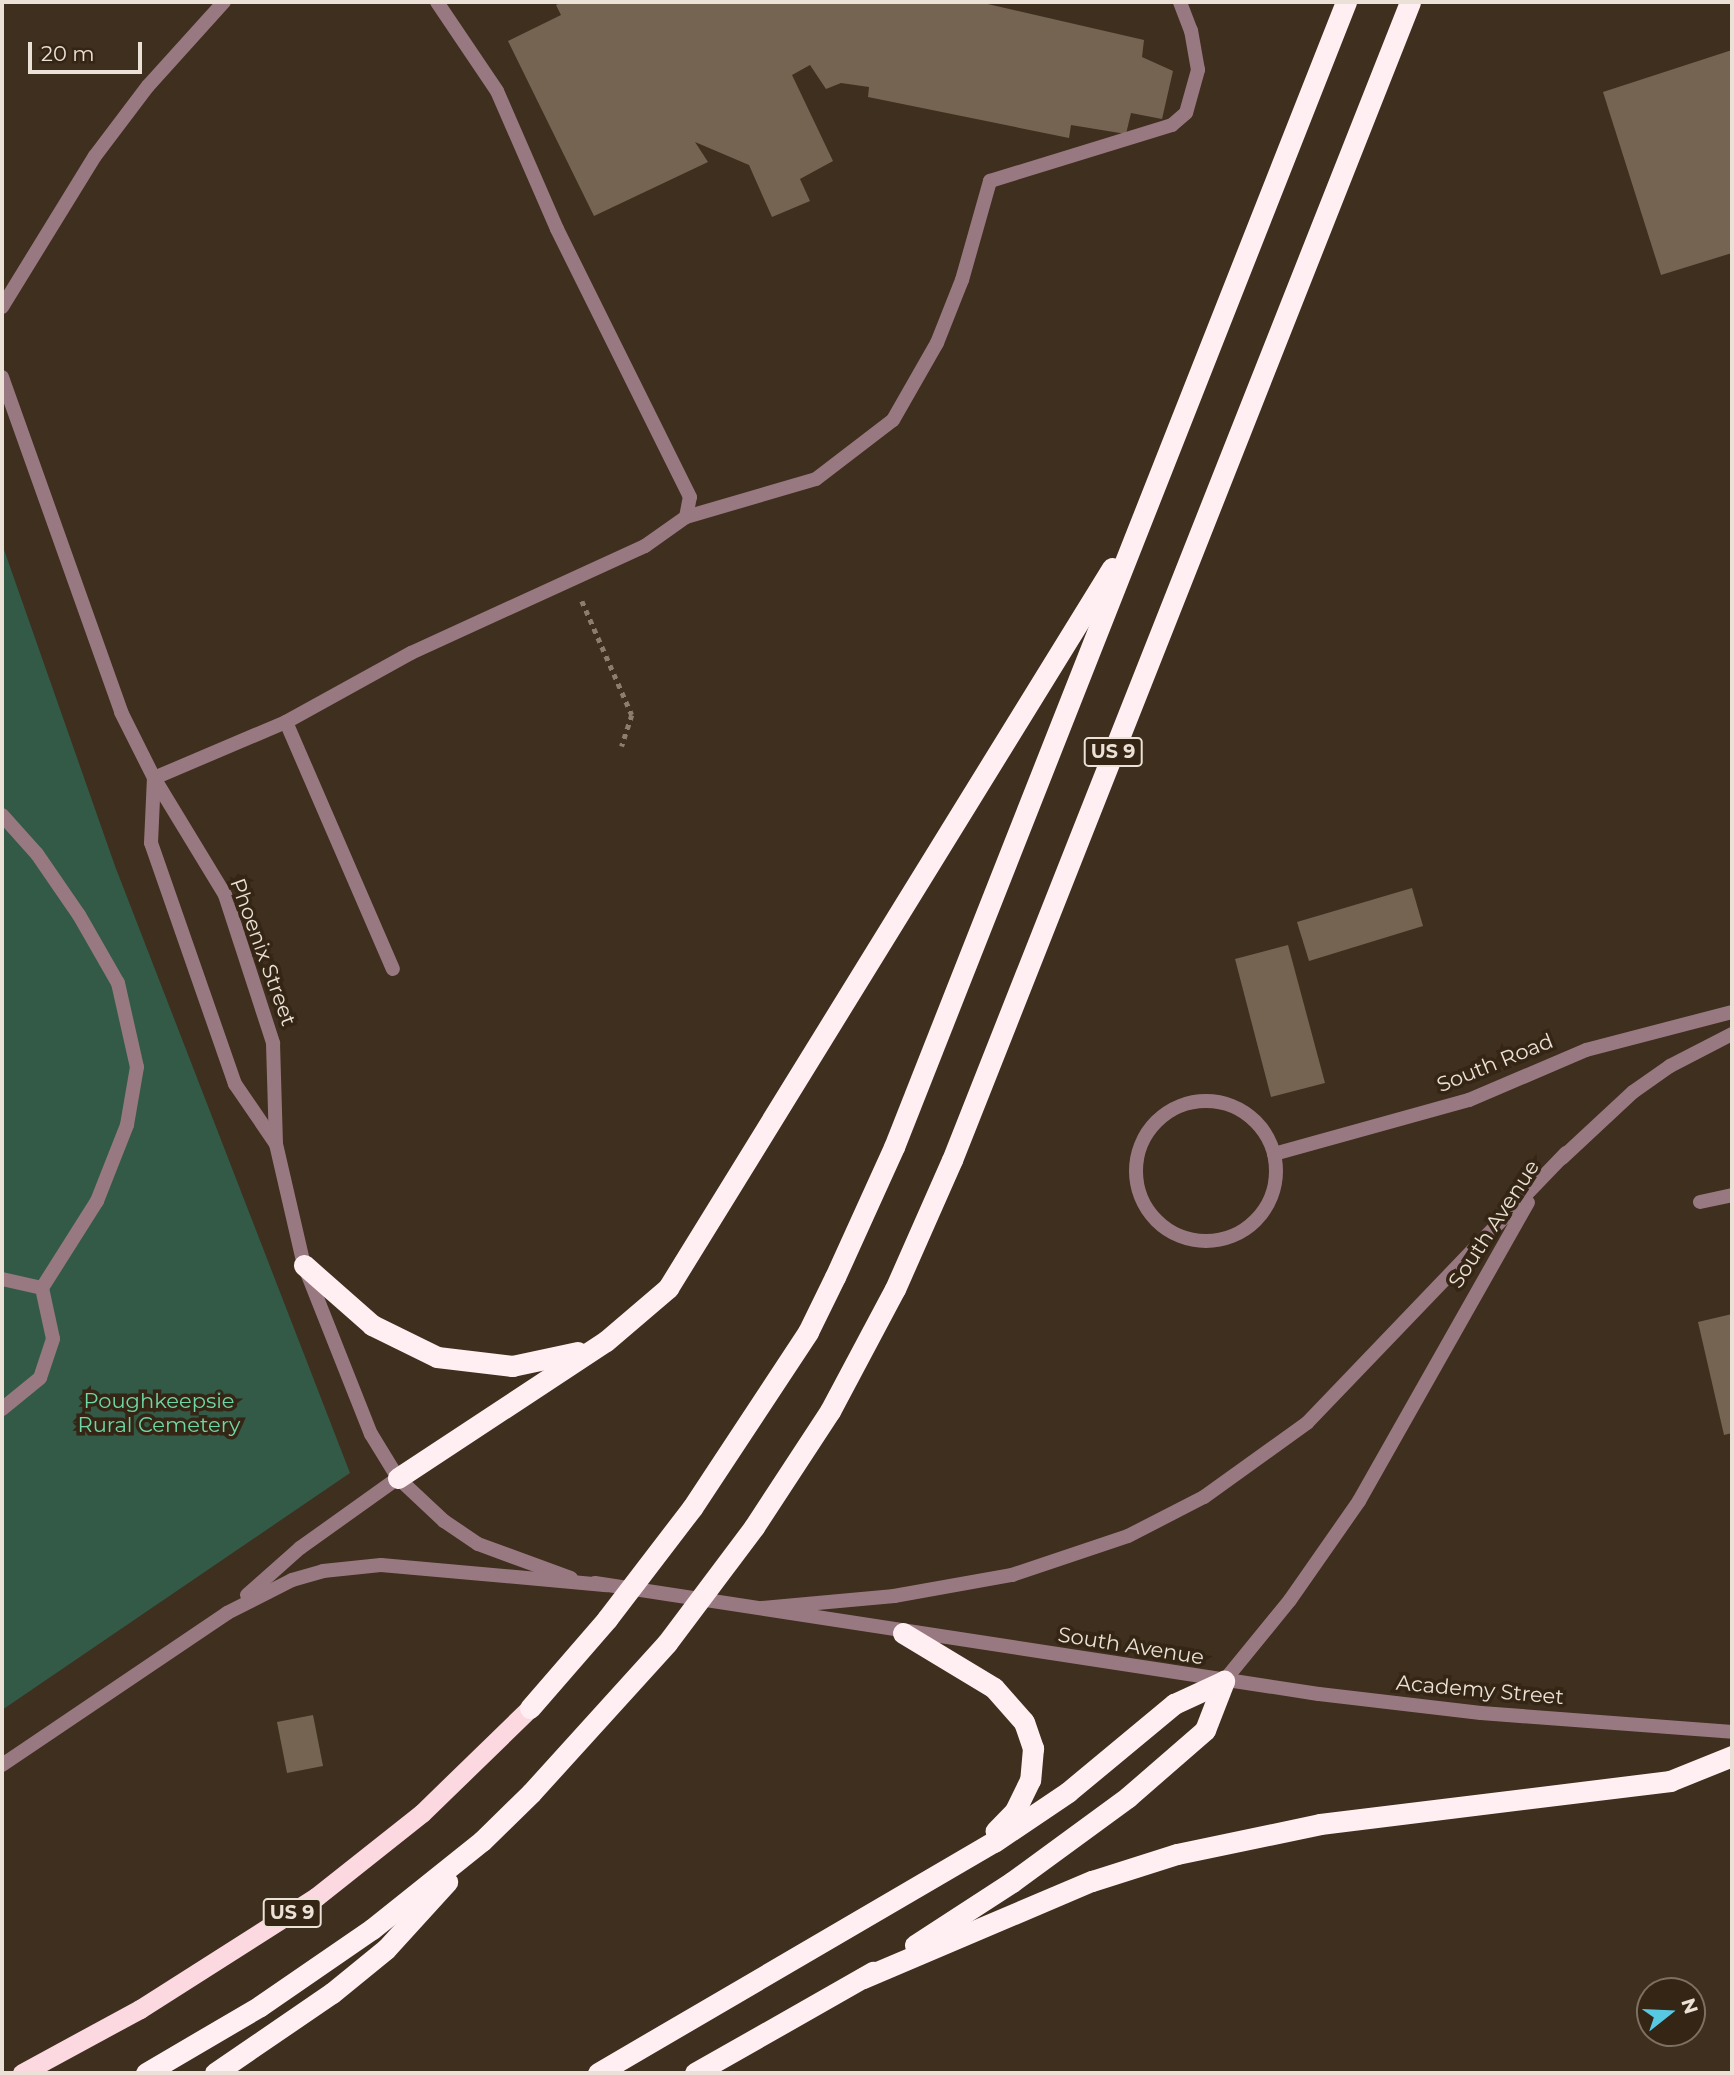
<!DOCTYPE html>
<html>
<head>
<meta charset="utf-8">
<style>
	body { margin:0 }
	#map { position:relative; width:1734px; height:2075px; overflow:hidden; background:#3f2f1e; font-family:Montserrat,sans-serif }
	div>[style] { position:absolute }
	.green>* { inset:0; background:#325a47 }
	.building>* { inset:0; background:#766452 }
	.path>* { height:4.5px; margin-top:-2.25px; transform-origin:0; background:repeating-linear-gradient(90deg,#8b7e6f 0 5px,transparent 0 10px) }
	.service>* { height:14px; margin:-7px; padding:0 7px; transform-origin:7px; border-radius:7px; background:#997981 }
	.minor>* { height:14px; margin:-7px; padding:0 7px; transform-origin:7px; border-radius:7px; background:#997981 }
	.minor>.ring { margin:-7px; padding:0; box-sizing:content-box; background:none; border:14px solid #997981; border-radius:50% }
	.tertiary>* { height:14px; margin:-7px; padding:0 7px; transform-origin:7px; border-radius:7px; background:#997981 }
	.trunk>* { height:19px; margin:-9.5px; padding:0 9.5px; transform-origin:9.5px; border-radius:9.5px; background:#fcd9e1 }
	.motorway>* { height:21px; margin:-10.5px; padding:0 10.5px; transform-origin:10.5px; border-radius:10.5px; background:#ffeff2 }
	span { translate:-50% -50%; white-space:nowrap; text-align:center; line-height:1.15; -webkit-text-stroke:7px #342514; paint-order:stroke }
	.shield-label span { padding:2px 5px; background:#342514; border:2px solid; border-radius:5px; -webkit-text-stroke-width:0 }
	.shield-label { font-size:19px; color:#ebe1d6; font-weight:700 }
	.street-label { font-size:21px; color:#ebe1d6 }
	.park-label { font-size:21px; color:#6ed7a7 }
	.frame { position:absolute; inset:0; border:4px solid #ebe1d6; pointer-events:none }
	.north { position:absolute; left:1636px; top:1977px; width:70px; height:70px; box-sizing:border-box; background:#342514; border:2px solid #7d7062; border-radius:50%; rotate:72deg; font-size:19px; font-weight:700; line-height:28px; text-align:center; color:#ebe1d6 }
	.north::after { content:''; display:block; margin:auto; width:24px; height:32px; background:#58c9e3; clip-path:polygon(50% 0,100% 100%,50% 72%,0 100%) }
	.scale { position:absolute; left:28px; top:42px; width:114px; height:32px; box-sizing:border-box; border:4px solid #ebe1d6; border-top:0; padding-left:9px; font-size:21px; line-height:24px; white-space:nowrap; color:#ebe1d6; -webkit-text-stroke:5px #342514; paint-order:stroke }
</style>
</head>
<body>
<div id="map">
	<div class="green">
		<i style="clip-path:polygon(2px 544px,115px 866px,350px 1473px,2px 1710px)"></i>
	</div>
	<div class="building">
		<i style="clip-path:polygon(561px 2px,979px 2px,1144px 40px,1142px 57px,1173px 71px,1162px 119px,1131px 113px,1126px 134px,1071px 125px,1069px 138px,868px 97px,869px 87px,841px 83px,826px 89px,810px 65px,792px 75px,833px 161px,800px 179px,810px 201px,772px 217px,749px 165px,695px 142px,708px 162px,594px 216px,508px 41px,561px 15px,556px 5px)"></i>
		<i style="clip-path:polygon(1732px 50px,1732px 253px,1661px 275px,1603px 92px)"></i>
		<i style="clip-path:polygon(1412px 888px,1423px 926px,1309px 961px,1297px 922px)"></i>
		<i style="clip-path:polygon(1288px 945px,1325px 1083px,1271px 1097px,1235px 959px)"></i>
		<i style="clip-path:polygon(1732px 1314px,1732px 1433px,1724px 1435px,1698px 1322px)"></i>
		<i style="clip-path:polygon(313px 1715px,323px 1766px,287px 1773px,277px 1722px)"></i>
	</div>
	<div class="path">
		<i style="left:582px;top:601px;width:124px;rotate:66.3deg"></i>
		<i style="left:632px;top:715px;width:33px;rotate:108deg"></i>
	</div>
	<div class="service">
		<i style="left:2px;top:307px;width:177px;rotate:-58.4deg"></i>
		<i style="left:95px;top:156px;width:88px;rotate:-52.9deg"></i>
		<i style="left:148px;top:86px;width:113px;rotate:-47.9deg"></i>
		<i style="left:686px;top:517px;width:135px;rotate:-16.3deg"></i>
		<i style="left:816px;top:479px;width:97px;rotate:-37.5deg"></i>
		<i style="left:893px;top:420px;width:89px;rotate:-60.3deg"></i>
		<i style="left:937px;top:343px;width:68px;rotate:-68.4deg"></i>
		<i style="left:962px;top:280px;width:103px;rotate:-74.2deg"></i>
		<i style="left:990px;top:181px;width:190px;rotate:-17.1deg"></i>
		<i style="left:1172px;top:125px;width:18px;rotate:-41deg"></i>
		<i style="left:1186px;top:113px;width:45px;rotate:-74.4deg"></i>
		<i style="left:1198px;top:70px;width:40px;rotate:-100deg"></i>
		<i style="left:1191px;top:31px;width:31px;rotate:-111deg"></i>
		<i style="left:286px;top:722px;width:269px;rotate:66.6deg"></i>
		<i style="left:2px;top:815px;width:52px;rotate:48.1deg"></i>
		<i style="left:37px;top:854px;width:74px;rotate:55.5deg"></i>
		<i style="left:79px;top:915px;width:78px;rotate:60.2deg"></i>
		<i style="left:118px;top:983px;width:86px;rotate:77.3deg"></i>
		<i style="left:137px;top:1067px;width:59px;rotate:99.8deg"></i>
		<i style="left:127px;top:1125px;width:82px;rotate:111.5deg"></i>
		<i style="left:97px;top:1201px;width:103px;rotate:122.3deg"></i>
		<i style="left:42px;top:1288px;width:52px;rotate:77.8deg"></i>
		<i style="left:53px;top:1339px;width:41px;rotate:108.4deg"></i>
		<i style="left:40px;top:1378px;width:49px;rotate:140.8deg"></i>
		<i style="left:276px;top:1144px;width:73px;rotate:-124.3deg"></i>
		<i style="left:235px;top:1084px;width:255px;rotate:-109.2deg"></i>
		<i style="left:151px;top:843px;width:65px;rotate:-87.4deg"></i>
		<i style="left:154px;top:778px;width:143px;rotate:-23deg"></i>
		<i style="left:286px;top:722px;width:143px;rotate:-28.9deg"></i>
		<i style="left:411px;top:653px;width:257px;rotate:-24.6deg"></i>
		<i style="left:645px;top:546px;width:50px;rotate:-35.3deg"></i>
		<i style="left:686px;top:517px;width:20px;rotate:-79deg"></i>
		<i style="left:690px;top:497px;width:299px;rotate:-116.4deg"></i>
		<i style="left:557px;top:229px;width:150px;rotate:-113.5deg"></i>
		<i style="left:497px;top:91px;width:107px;rotate:-124deg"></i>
		<i style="left:1700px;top:1202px;width:33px;rotate:-12deg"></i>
		<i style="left:2px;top:1279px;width:41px;rotate:12.7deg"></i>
	</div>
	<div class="minor">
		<i style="left:2px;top:377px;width:356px;rotate:70.4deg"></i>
		<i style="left:121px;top:712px;width:74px;rotate:63.4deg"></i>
		<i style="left:154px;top:778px;width:137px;rotate:58.7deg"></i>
		<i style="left:225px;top:895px;width:156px;rotate:72deg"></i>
		<i style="left:273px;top:1043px;width:101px;rotate:88.3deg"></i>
		<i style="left:276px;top:1144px;width:124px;rotate:77deg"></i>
		<i style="left:304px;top:1265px;width:182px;rotate:68.4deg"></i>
		<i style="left:371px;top:1434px;width:52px;rotate:58.5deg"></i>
		<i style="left:398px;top:1478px;width:63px;rotate:43.1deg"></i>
		<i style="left:444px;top:1521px;width:41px;rotate:34.1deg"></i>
		<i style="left:478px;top:1544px;width:99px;rotate:20.1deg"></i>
		<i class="ring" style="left:1136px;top:1101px;width:126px;height:126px"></i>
		<i style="left:1274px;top:1154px;width:202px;rotate:-15.5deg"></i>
		<i style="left:1469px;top:1100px;width:127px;rotate:-23.1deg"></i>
		<i style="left:1586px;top:1050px;width:151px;rotate:-14.6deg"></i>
		<i style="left:595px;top:1583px;width:732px;rotate:8.72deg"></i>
		<i style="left:1319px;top:1694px;width:163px;rotate:6.7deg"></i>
		<i style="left:1481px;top:1713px;width:252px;rotate:4.3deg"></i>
	</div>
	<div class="tertiary">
		<i style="left:1562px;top:1158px;width:97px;rotate:-42.9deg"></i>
		<i style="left:1633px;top:1092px;width:45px;rotate:-35.1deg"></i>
		<i style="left:1670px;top:1066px;width:70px;rotate:-27.3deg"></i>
		<i style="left:247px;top:1595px;width:71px;rotate:-41.6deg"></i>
		<i style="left:300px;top:1548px;width:120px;rotate:-35.5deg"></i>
		<i style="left:762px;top:1608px;width:133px;rotate:-5.2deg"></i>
		<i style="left:894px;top:1596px;width:120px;rotate:-10.1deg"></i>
		<i style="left:1012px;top:1575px;width:122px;rotate:-18.6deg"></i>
		<i style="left:1128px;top:1536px;width:85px;rotate:-27.2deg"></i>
		<i style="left:1204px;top:1497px;width:127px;rotate:-35.7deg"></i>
		<i style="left:1307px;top:1423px;width:374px;rotate:-46.2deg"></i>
		<i style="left:1224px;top:1681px;width:104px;rotate:-50.8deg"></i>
		<i style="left:1290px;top:1600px;width:121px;rotate:-55.1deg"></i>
		<i style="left:1359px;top:1501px;width:343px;rotate:-60.5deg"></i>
		<i style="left:2px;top:1765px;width:272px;rotate:-34deg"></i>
		<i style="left:227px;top:1613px;width:73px;rotate:-26.9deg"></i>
		<i style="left:292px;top:1580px;width:32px;rotate:-16deg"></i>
		<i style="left:323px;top:1571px;width:58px;rotate:-5.9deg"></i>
		<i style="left:381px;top:1565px;width:227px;rotate:5.1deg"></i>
	</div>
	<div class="trunk">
		<i style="left:22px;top:2073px;width:134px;rotate:-28.5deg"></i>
		<i style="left:140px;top:2009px;width:209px;rotate:-32.5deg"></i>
		<i style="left:316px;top:1897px;width:135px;rotate:-38.4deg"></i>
		<i style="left:422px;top:1813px;width:151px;rotate:-44.2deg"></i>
	</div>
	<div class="motorway">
		<i style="left:304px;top:1265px;width:91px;rotate:41.4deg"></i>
		<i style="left:372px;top:1325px;width:72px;rotate:26.2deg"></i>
		<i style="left:437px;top:1357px;width:76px;rotate:6.8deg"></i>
		<i style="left:512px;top:1366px;width:67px;rotate:-12deg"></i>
		<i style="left:398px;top:1478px;width:249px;rotate:-33.4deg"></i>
		<i style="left:606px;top:1341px;width:82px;rotate:-40.5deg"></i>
		<i style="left:668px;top:1288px;width:846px;rotate:-58.34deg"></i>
		<i style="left:903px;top:1633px;width:106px;rotate:31.1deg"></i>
		<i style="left:994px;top:1688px;width:45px;rotate:48.6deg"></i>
		<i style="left:1024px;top:1722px;width:28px;rotate:71deg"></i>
		<i style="left:1033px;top:1748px;width:32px;rotate:95deg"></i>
		<i style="left:1030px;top:1780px;width:34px;rotate:116deg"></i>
		<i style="left:1015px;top:1811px;width:28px;rotate:134deg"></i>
		<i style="left:530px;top:1708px;width:118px;rotate:-49.1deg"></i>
		<i style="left:607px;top:1619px;width:140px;rotate:-52.6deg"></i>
		<i style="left:692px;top:1508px;width:211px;rotate:-56.6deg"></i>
		<i style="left:808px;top:1332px;width:61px;rotate:-63.9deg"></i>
		<i style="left:835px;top:1277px;width:143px;rotate:-65.6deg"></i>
		<i style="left:894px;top:1147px;width:1231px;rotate:-68.46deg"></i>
		<i style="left:915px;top:1945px;width:116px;rotate:-33deg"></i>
		<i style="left:1012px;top:1882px;width:144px;rotate:-36.2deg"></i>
		<i style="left:1128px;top:1797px;width:102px;rotate:-41deg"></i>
		<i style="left:1205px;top:1730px;width:53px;rotate:-68.8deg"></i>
		<i style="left:863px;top:1978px;width:249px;rotate:-23deg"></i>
		<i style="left:1092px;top:1881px;width:89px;rotate:-17.6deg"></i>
		<i style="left:1177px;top:1854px;width:146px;rotate:-11.8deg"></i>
		<i style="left:1320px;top:1824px;width:353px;rotate:-7deg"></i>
		<i style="left:1670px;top:1781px;width:67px;rotate:-22deg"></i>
		<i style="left:146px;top:2073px;width:132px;rotate:-30.4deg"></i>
		<i style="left:260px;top:2006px;width:136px;rotate:-34.5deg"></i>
		<i style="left:372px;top:1929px;width:141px;rotate:-38.7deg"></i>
		<i style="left:482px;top:1841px;width:69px;rotate:-44.4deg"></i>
		<i style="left:531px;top:1793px;width:202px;rotate:-47.8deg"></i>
		<i style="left:667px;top:1643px;width:145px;rotate:-53.1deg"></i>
		<i style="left:754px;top:1527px;width:139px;rotate:-56.8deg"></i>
		<i style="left:830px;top:1411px;width:138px;rotate:-62deg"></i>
		<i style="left:895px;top:1289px;width:141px;rotate:-66.2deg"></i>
		<i style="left:952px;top:1160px;width:1245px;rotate:-68.42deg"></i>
		<i style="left:215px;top:2073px;width:142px;rotate:-34.4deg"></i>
		<i style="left:332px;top:1993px;width:70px;rotate:-39.2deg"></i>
		<i style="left:386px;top:1949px;width:91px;rotate:-47.7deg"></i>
		<i style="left:598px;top:2073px;width:458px;rotate:-30.3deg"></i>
		<i style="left:994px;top:1842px;width:89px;rotate:-34deg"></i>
		<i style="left:1068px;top:1792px;width:138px;rotate:-39.7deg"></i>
		<i style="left:1174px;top:1704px;width:55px;rotate:-24.7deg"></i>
		<i style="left:695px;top:2073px;width:205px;rotate:-29.6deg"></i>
	</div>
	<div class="shield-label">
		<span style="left:1113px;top:752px">US 9</span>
		<span style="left:292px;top:1913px">US 9</span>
	</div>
	<div class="street-label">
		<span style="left:263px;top:952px;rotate:70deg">Phoenix Street</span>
		<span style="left:1495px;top:1063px;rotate:-22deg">South Road</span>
		<span style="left:1494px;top:1224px;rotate:-57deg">South Avenue</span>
		<span style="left:1131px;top:1646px;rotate:9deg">South Avenue</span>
		<span style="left:1480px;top:1690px;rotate:5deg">Academy Street</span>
	</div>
	<div class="park-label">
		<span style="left:159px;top:1413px">Poughkeepsie<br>Rural Cemetery</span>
	</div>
	<div class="frame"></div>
	<div class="north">N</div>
	<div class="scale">20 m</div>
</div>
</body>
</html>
